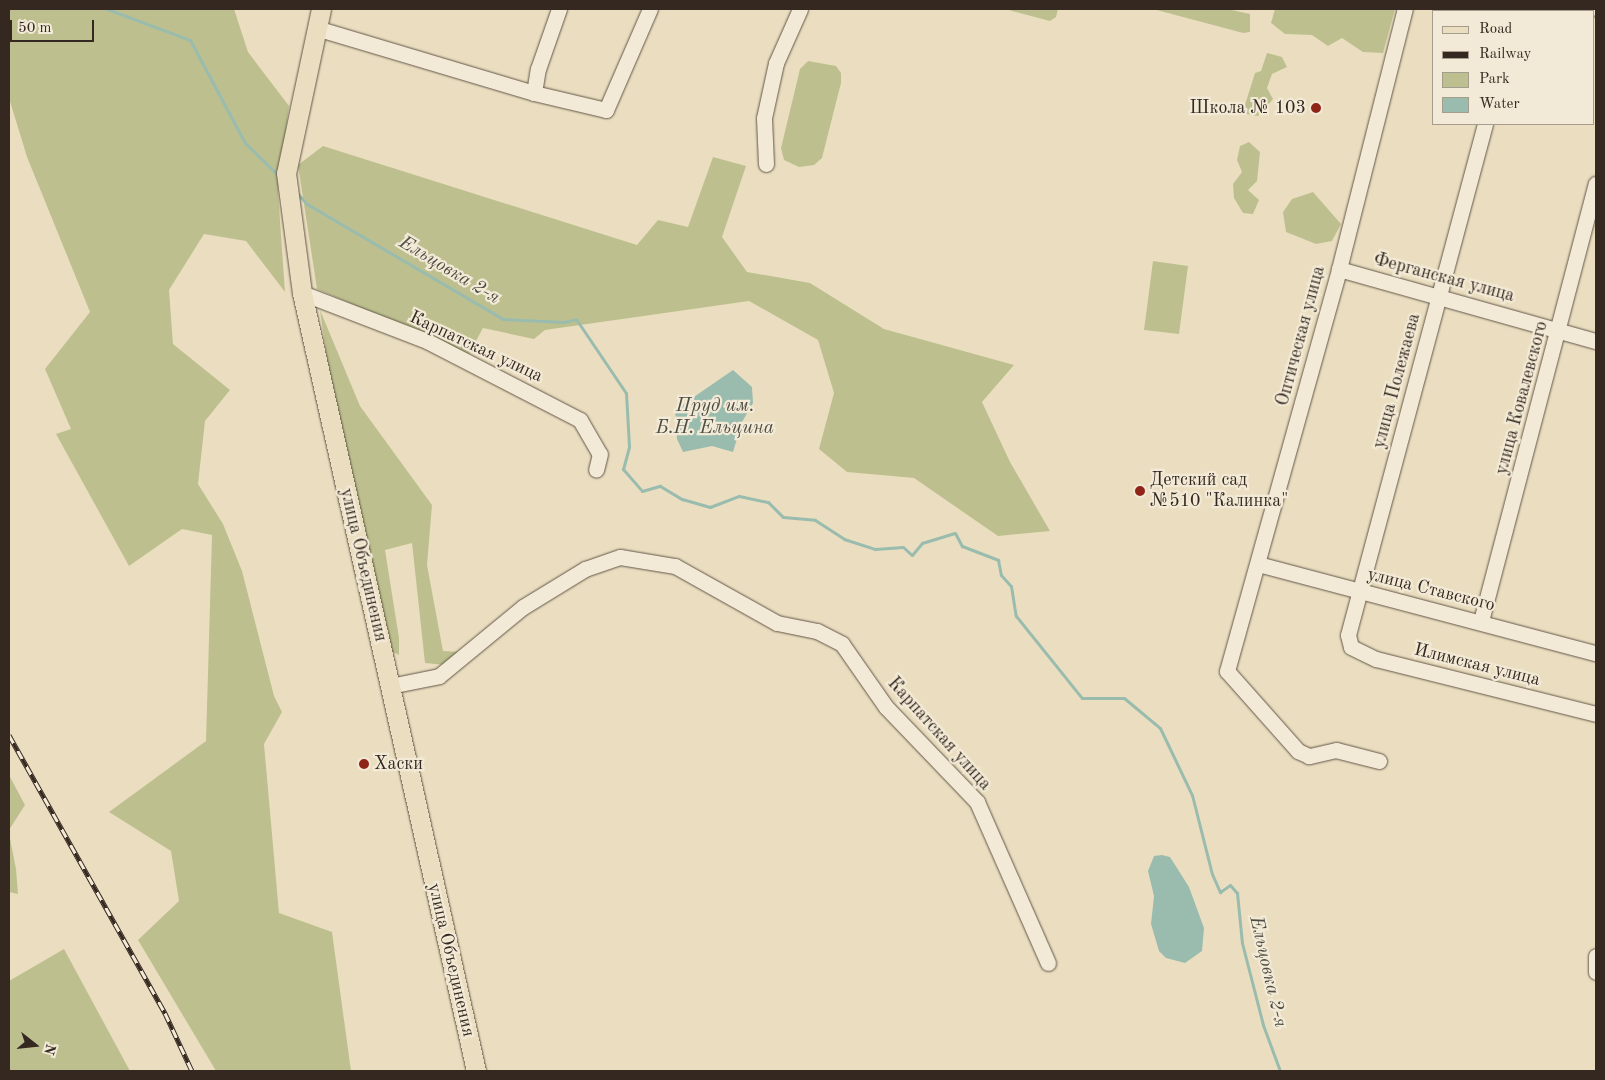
<!DOCTYPE html>
<html>
<head>
<meta charset="utf-8">
<style>
	body { margin:0 }
	#map { position:relative; width:1605px; height:1080px; overflow:hidden; background:#ebdec0; font-family:"Old Standard TT",serif }
	div>[style] { position:absolute }
	.green>* { inset:0; background:#bdc08e }
	.water>* { inset:0; background:#99bcae }
	.stream>* { height:3px; margin:-1.5px; padding:0 1.5px; transform-origin:1.5px; border-radius:1.5px; background:#99bcae }
	.roads { filter:drop-shadow(0 0 1px #625648) drop-shadow(0 0 1px #625648) }
	.minor>* { height:15px; margin:-7.5px; padding:0 7.5px; transform-origin:7.5px; border-radius:7.5px; background:#f2ead6 }
	.major>* { height:19px; margin:-9.5px; padding:0 9.5px; transform-origin:9.5px; border-radius:9.5px; background:#ebdec0 }
	.rail>* { height:5px; margin-top:-2.5px; transform-origin:0; background:repeating-linear-gradient(90deg,#f2ead6 0 9px,#352820 0 18px); box-sizing:border-box; border-block:1px solid #352820 }
	.dots>* { width:14px; height:14px; translate:-50% -50%; box-sizing:border-box; border:2px solid #f2ead6; border-radius:50% }
	span { translate:-50% -50%; white-space:nowrap; text-align:center; line-height:1.15; -webkit-text-stroke:4.5px #f2ead6; paint-order:stroke }
	.poi-label { font-size:18px; color:#352820 }
	.right { translate:-100% -50%; text-align:right }
	.left { translate:0 -50%; text-align:left }
	.street-label { font-size:18px; color:#352820 }
	.water-label { font-size:19px; color:#4e4d44; font-style:italic }
	.frame { position:absolute; inset:0; border:10px solid #352820; pointer-events:none }
	.legend { position:absolute; left:1432px; top:10px; width:162px; height:115px; box-sizing:border-box; background:#f2ead6; border:1px solid #a69c8d; margin:0; padding:6px 9px; list-style:none; font-size:15px; color:#352820 }
	.legend li { display:flex; align-items:center; gap:10px; height:25px }
	.legend b { width:25px; border:1px solid #a69c8d }
	.north { position:absolute; left:10px; top:1020px; width:50px; height:50px; -webkit-text-stroke:4px #f2ead6; paint-order:stroke; rotate:106deg; font-size:14px; font-weight:700; line-height:20px; text-align:center; color:#352820 }
	.north::after { content:''; display:block; margin:auto; width:18px; height:22px; background:#352820; clip-path:polygon(50% 0,100% 100%,50% 72%,0 100%) }
	.scale { position:absolute; left:10px; top:20px; width:84px; height:22px; box-sizing:border-box; border:2px solid #352820; border-top:0; padding-left:6px; font-size:15px; line-height:18px; white-space:nowrap; color:#352820; -webkit-text-stroke:4px #f2ead6; paint-order:stroke }
</style>
</head>
<body>
<div id="map">
	<div class="green">
		<i style="clip-path:polygon(9px 9px,234px 9px,248px 52px,289px 106px,278px 192px,285px 292px,246px 241px,204px 234px,169px 290px,173px 344px,230px 390px,205px 421px,198px 484px,223px 524px,242px 571px,274px 696px,282px 712px,264px 744px,279px 913px,332px 932px,351px 1071px,216px 1071px,138px 940px,179px 901px,171px 851px,109px 812px,206px 741px,212px 535px,182px 529px,129px 566px,56px 434px,71px 429px,45px 369px,90px 312px,27px 157px,9px 98px)"></i>
		<i style="clip-path:polygon(1005px 9px,1058px 9px,1056px 17px,1050px 21px)"></i>
		<i style="clip-path:polygon(1153px 9px,1227px 9px,1241px 12px,1250px 14px,1250px 32px,1243px 33px)"></i>
		<i style="clip-path:polygon(1275px 9px,1395px 9px,1383px 53px,1363px 52px,1342px 38px,1328px 46px,1312px 35px,1285px 34px,1271px 23px)"></i>
		<i style="clip-path:polygon(1267px 53px,1282px 57px,1287px 67px,1272px 74px,1267px 88px,1273px 99px,1258px 116px,1247px 114px,1244px 108px,1255px 73px,1261px 71px)"></i>
		<i style="clip-path:polygon(808px 61px,836px 66px,841px 73px,841px 83px,822px 158px,814px 165px,799px 167px,784px 160px,781px 148px,800px 69px)"></i>
		<i style="clip-path:polygon(1249px 142px,1260px 152px,1257px 181px,1248px 190px,1259px 200px,1253px 214px,1243px 213px,1234px 198px,1233px 184px,1242px 172px,1237px 160px,1240px 146px)"></i>
		<i style="clip-path:polygon(323px 146px,637px 245px,658px 220px,688px 227px,713px 157px,746px 166px,722px 237px,747px 272px,810px 283px,884px 329px,1014px 365px,982px 402px,1010px 462px,1050px 531px,998px 536px,914px 478px,847px 472px,819px 449px,834px 393px,818px 340px,749px 301px,545px 330px,534px 339px,483px 328px,469px 354px,317px 289px,298px 165px)"></i>
		<i style="clip-path:polygon(1313px 192px,1341px 224px,1332px 241px,1316px 244px,1286px 232px,1283px 212px,1292px 199px)"></i>
		<i style="clip-path:polygon(1153px 261px,1188px 266px,1179px 334px,1144px 330px)"></i>
		<i style="clip-path:polygon(320px 310px,360px 406px,432px 505px,427px 565px,443px 651px,463px 652px,446px 665px,425px 663px,412px 543px,385px 550px,399px 638px,399px 655px,389px 650px,335px 415px)"></i>
		<i style="clip-path:polygon(9px 775px,25px 805px,9px 830px)"></i>
		<i style="clip-path:polygon(9px 833px,16px 869px,18px 894px,9px 892px)"></i>
		<i style="clip-path:polygon(64px 949px,130px 1071px,9px 1071px,9px 981px)"></i>
	</div>
	<div class="water">
		<i style="clip-path:polygon(733px 370px,752px 387px,753px 403px,742px 422px,733px 452px,712px 446px,683px 452px,677px 439px,675px 410px)"></i>
		<i style="clip-path:polygon(1162px 855px,1170px 857px,1189px 887px,1204px 928px,1202px 951px,1185px 963px,1166px 958px,1159px 951px,1151px 924px,1154px 896px,1148px 871px,1154px 856px)"></i>
	</div>
	<div class="stream">
		<i style="left:107px;top:9px;width:89px;rotate:20.5deg"></i>
		<i style="left:190px;top:40px;width:117px;rotate:61.9deg"></i>
		<i style="left:245px;top:143px;width:47px;rotate:44.1deg"></i>
		<i style="left:297px;top:193px;width:15px;rotate:48deg"></i>
		<i style="left:307px;top:204px;width:227px;rotate:30.4deg"></i>
		<i style="left:503px;top:319px;width:61px;rotate:2.8deg"></i>
		<i style="left:564px;top:322px;width:12px;rotate:-14deg"></i>
		<i style="left:576px;top:319px;width:89px;rotate:56deg"></i>
		<i style="left:626px;top:393px;width:54px;rotate:86.8deg"></i>
		<i style="left:629px;top:447px;width:23px;rotate:105deg"></i>
		<i style="left:623px;top:469px;width:29px;rotate:49deg"></i>
		<i style="left:642px;top:491px;width:19px;rotate:-16deg"></i>
		<i style="left:660px;top:486px;width:26px;rotate:31deg"></i>
		<i style="left:682px;top:499px;width:29px;rotate:16deg"></i>
		<i style="left:710px;top:507px;width:31px;rotate:-21deg"></i>
		<i style="left:739px;top:496px;width:30px;rotate:12deg"></i>
		<i style="left:768px;top:502px;width:21px;rotate:45deg"></i>
		<i style="left:783px;top:517px;width:32px;rotate:5deg"></i>
		<i style="left:815px;top:520px;width:35px;rotate:33deg"></i>
		<i style="left:844px;top:539px;width:33px;rotate:18deg"></i>
		<i style="left:875px;top:549px;width:28px;rotate:-4deg"></i>
		<i style="left:903px;top:547px;width:12px;rotate:42deg"></i>
		<i style="left:912px;top:555px;width:16px;rotate:-50deg"></i>
		<i style="left:922px;top:543px;width:34px;rotate:-17deg"></i>
		<i style="left:955px;top:533px;width:15px;rotate:62deg"></i>
		<i style="left:962px;top:546px;width:39px;rotate:21deg"></i>
		<i style="left:998px;top:560px;width:15px;rotate:79deg"></i>
		<i style="left:1001px;top:575px;width:15px;rotate:48deg"></i>
		<i style="left:1011px;top:586px;width:30px;rotate:81deg"></i>
		<i style="left:1016px;top:616px;width:105px;rotate:51.2deg"></i>
		<i style="left:1082px;top:698px;width:42px"></i>
		<i style="left:1124px;top:698px;width:47px;rotate:39.8deg"></i>
		<i style="left:1160px;top:728px;width:74px;rotate:64.5deg"></i>
		<i style="left:1192px;top:795px;width:81px;rotate:75.8deg"></i>
		<i style="left:1212px;top:874px;width:20px;rotate:66deg"></i>
		<i style="left:1220px;top:892px;width:12px;rotate:-35deg"></i>
		<i style="left:1230px;top:885px;width:11px;rotate:49deg"></i>
		<i style="left:1237px;top:893px;width:50px;rotate:84.3deg"></i>
		<i style="left:1242px;top:943px;width:85px;rotate:75.6deg"></i>
		<i style="left:1263px;top:1025px;width:49px;rotate:69.7deg"></i>
	</div>
	<div class="roads">
		<div class="minor">
			<i style="left:1579px;top:9px;width:9px;rotate:13deg"></i>
			<i style="left:1514px;top:11px;width:2px;rotate:-63deg"></i>
			<i style="left:316px;top:28px;width:227px;rotate:16.6deg"></i>
			<i style="left:534px;top:93px;width:74px;rotate:13.3deg"></i>
			<i style="left:606px;top:110px;width:110px;rotate:-66.5deg"></i>
			<i style="left:534px;top:93px;width:24px;rotate:-81deg"></i>
			<i style="left:538px;top:69px;width:64px;rotate:-70.7deg"></i>
			<i style="left:1485px;top:124px;width:529px;rotate:105.01deg"></i>
			<i style="left:1348px;top:635px;width:12px;rotate:76deg"></i>
			<i style="left:1351px;top:647px;width:28px;rotate:26deg"></i>
			<i style="left:1376px;top:659px;width:227px;rotate:14deg"></i>
			<i style="left:766px;top:164px;width:46px;rotate:-92.5deg"></i>
			<i style="left:764px;top:118px;width:56px;rotate:-77.7deg"></i>
			<i style="left:776px;top:63px;width:59px;rotate:-66deg"></i>
			<i style="left:1339px;top:269px;width:267px;rotate:15.7deg"></i>
			<i style="left:302px;top:293px;width:134px;rotate:21deg"></i>
			<i style="left:427px;top:341px;width:172px;rotate:27.3deg"></i>
			<i style="left:580px;top:420px;width:39px;rotate:60deg"></i>
			<i style="left:600px;top:454px;width:16px;rotate:104deg"></i>
			<i style="left:1258px;top:564px;width:350px;rotate:14.8deg"></i>
			<i style="left:1481px;top:621px;width:452px;rotate:-75.3deg"></i>
			<i style="left:390px;top:686px;width:50px;rotate:-11.5deg"></i>
			<i style="left:439px;top:676px;width:109px;rotate:-39.4deg"></i>
			<i style="left:523px;top:607px;width:73px;rotate:-31.5deg"></i>
			<i style="left:585px;top:569px;width:37px;rotate:-19deg"></i>
			<i style="left:620px;top:557px;width:56px;rotate:9.3deg"></i>
			<i style="left:675px;top:566px;width:117px;rotate:29.2deg"></i>
			<i style="left:777px;top:623px;width:41px;rotate:11.3deg"></i>
			<i style="left:817px;top:631px;width:28px;rotate:27deg"></i>
			<i style="left:842px;top:644px;width:77px;rotate:55.1deg"></i>
			<i style="left:886px;top:707px;width:132px;rotate:46.2deg"></i>
			<i style="left:977px;top:802px;width:176px;rotate:66.2deg"></i>
			<i style="left:1379px;top:761px;width:44px;rotate:-165.7deg"></i>
			<i style="left:1336px;top:750px;width:28px;rotate:167deg"></i>
			<i style="left:1309px;top:756px;width:12px;rotate:-156deg"></i>
			<i style="left:1298px;top:751px;width:107px;rotate:-131.6deg"></i>
			<i style="left:1227px;top:671px;width:417px;rotate:-74.4deg"></i>
			<i style="left:1339px;top:269px;width:268px;rotate:-75.8deg"></i>
			<i style="left:1596px;top:956px;width:16px;rotate:90deg"></i>
		</div>
		<div class="major">
			<i style="left:321px;top:9px;width:168px;rotate:102deg"></i>
			<i style="left:286px;top:173px;width:121px;rotate:82.4deg"></i>
			<i style="left:302px;top:293px;width:797px;rotate:77.39deg"></i>
		</div>
	</div>
	<div class="rail">
		<i style="left:9px;top:735px;width:319px;rotate:60.7deg"></i>
		<i style="left:165px;top:1013px;width:64px;rotate:65deg"></i>
	</div>
	<div class="dots">
		<i style="left:1316px;top:108px;background:#8f2418"></i>
		<i style="left:1140px;top:491px;background:#8f2418"></i>
		<i style="left:364px;top:764px;background:#8f2418"></i>
	</div>
	<div class="poi-label">
		<span class="right" style="left:1306px;top:108px">Школа № 103</span>
		<span class="left" style="left:1150px;top:491px">Детский сад<br>№510 "Калинка"</span>
		<span class="left" style="left:374px;top:764px">Хаски</span>
	</div>
	<div class="street-label">
		<span style="left:1444px;top:278px;rotate:15deg">Ферганская улица</span>
		<span style="left:1301px;top:336px;rotate:-75deg">Оптическая улица</span>
		<span style="left:476px;top:347px;rotate:25deg">Карпатская улица</span>
		<span style="left:1397px;top:381px;rotate:-75deg">улица Полежаева</span>
		<span style="left:1522px;top:398px;rotate:-75deg">улица Ковалевского</span>
		<span style="left:363px;top:565px;rotate:77deg">улица Объединения</span>
		<span style="left:1431px;top:590px;rotate:14deg">улица Ставского</span>
		<span style="left:1477px;top:665px;rotate:14deg">Илимская улица</span>
		<span style="left:939px;top:734px;rotate:48deg">Карпатская улица</span>
		<span style="left:451px;top:960px;rotate:77deg">улица Объединения</span>
	</div>
	<div class="water-label">
		<span style="left:449px;top:271px;rotate:31deg">Ельцовка 2-я</span>
		<span style="left:715px;top:418px">Пруд им.<br>Б.Н. Ельцина</span>
		<span style="left:1267px;top:972px;rotate:77deg">Ельцовка 2-я</span>
	</div>
	<div class="frame"></div>
	<ul class="legend">
	<li><b style="height:6px;background:#ebdec0"></b>Road</li>
	<li><b style="height:6px;background:#352820"></b>Railway</li>
	<li><b style="height:14px;background:#bdc08e"></b>Park</li>
	<li><b style="height:14px;background:#99bcae"></b>Water</li>
	</ul>
	<div class="north">N</div>
	<div class="scale">50 m</div>
</div>
</body>
</html>
